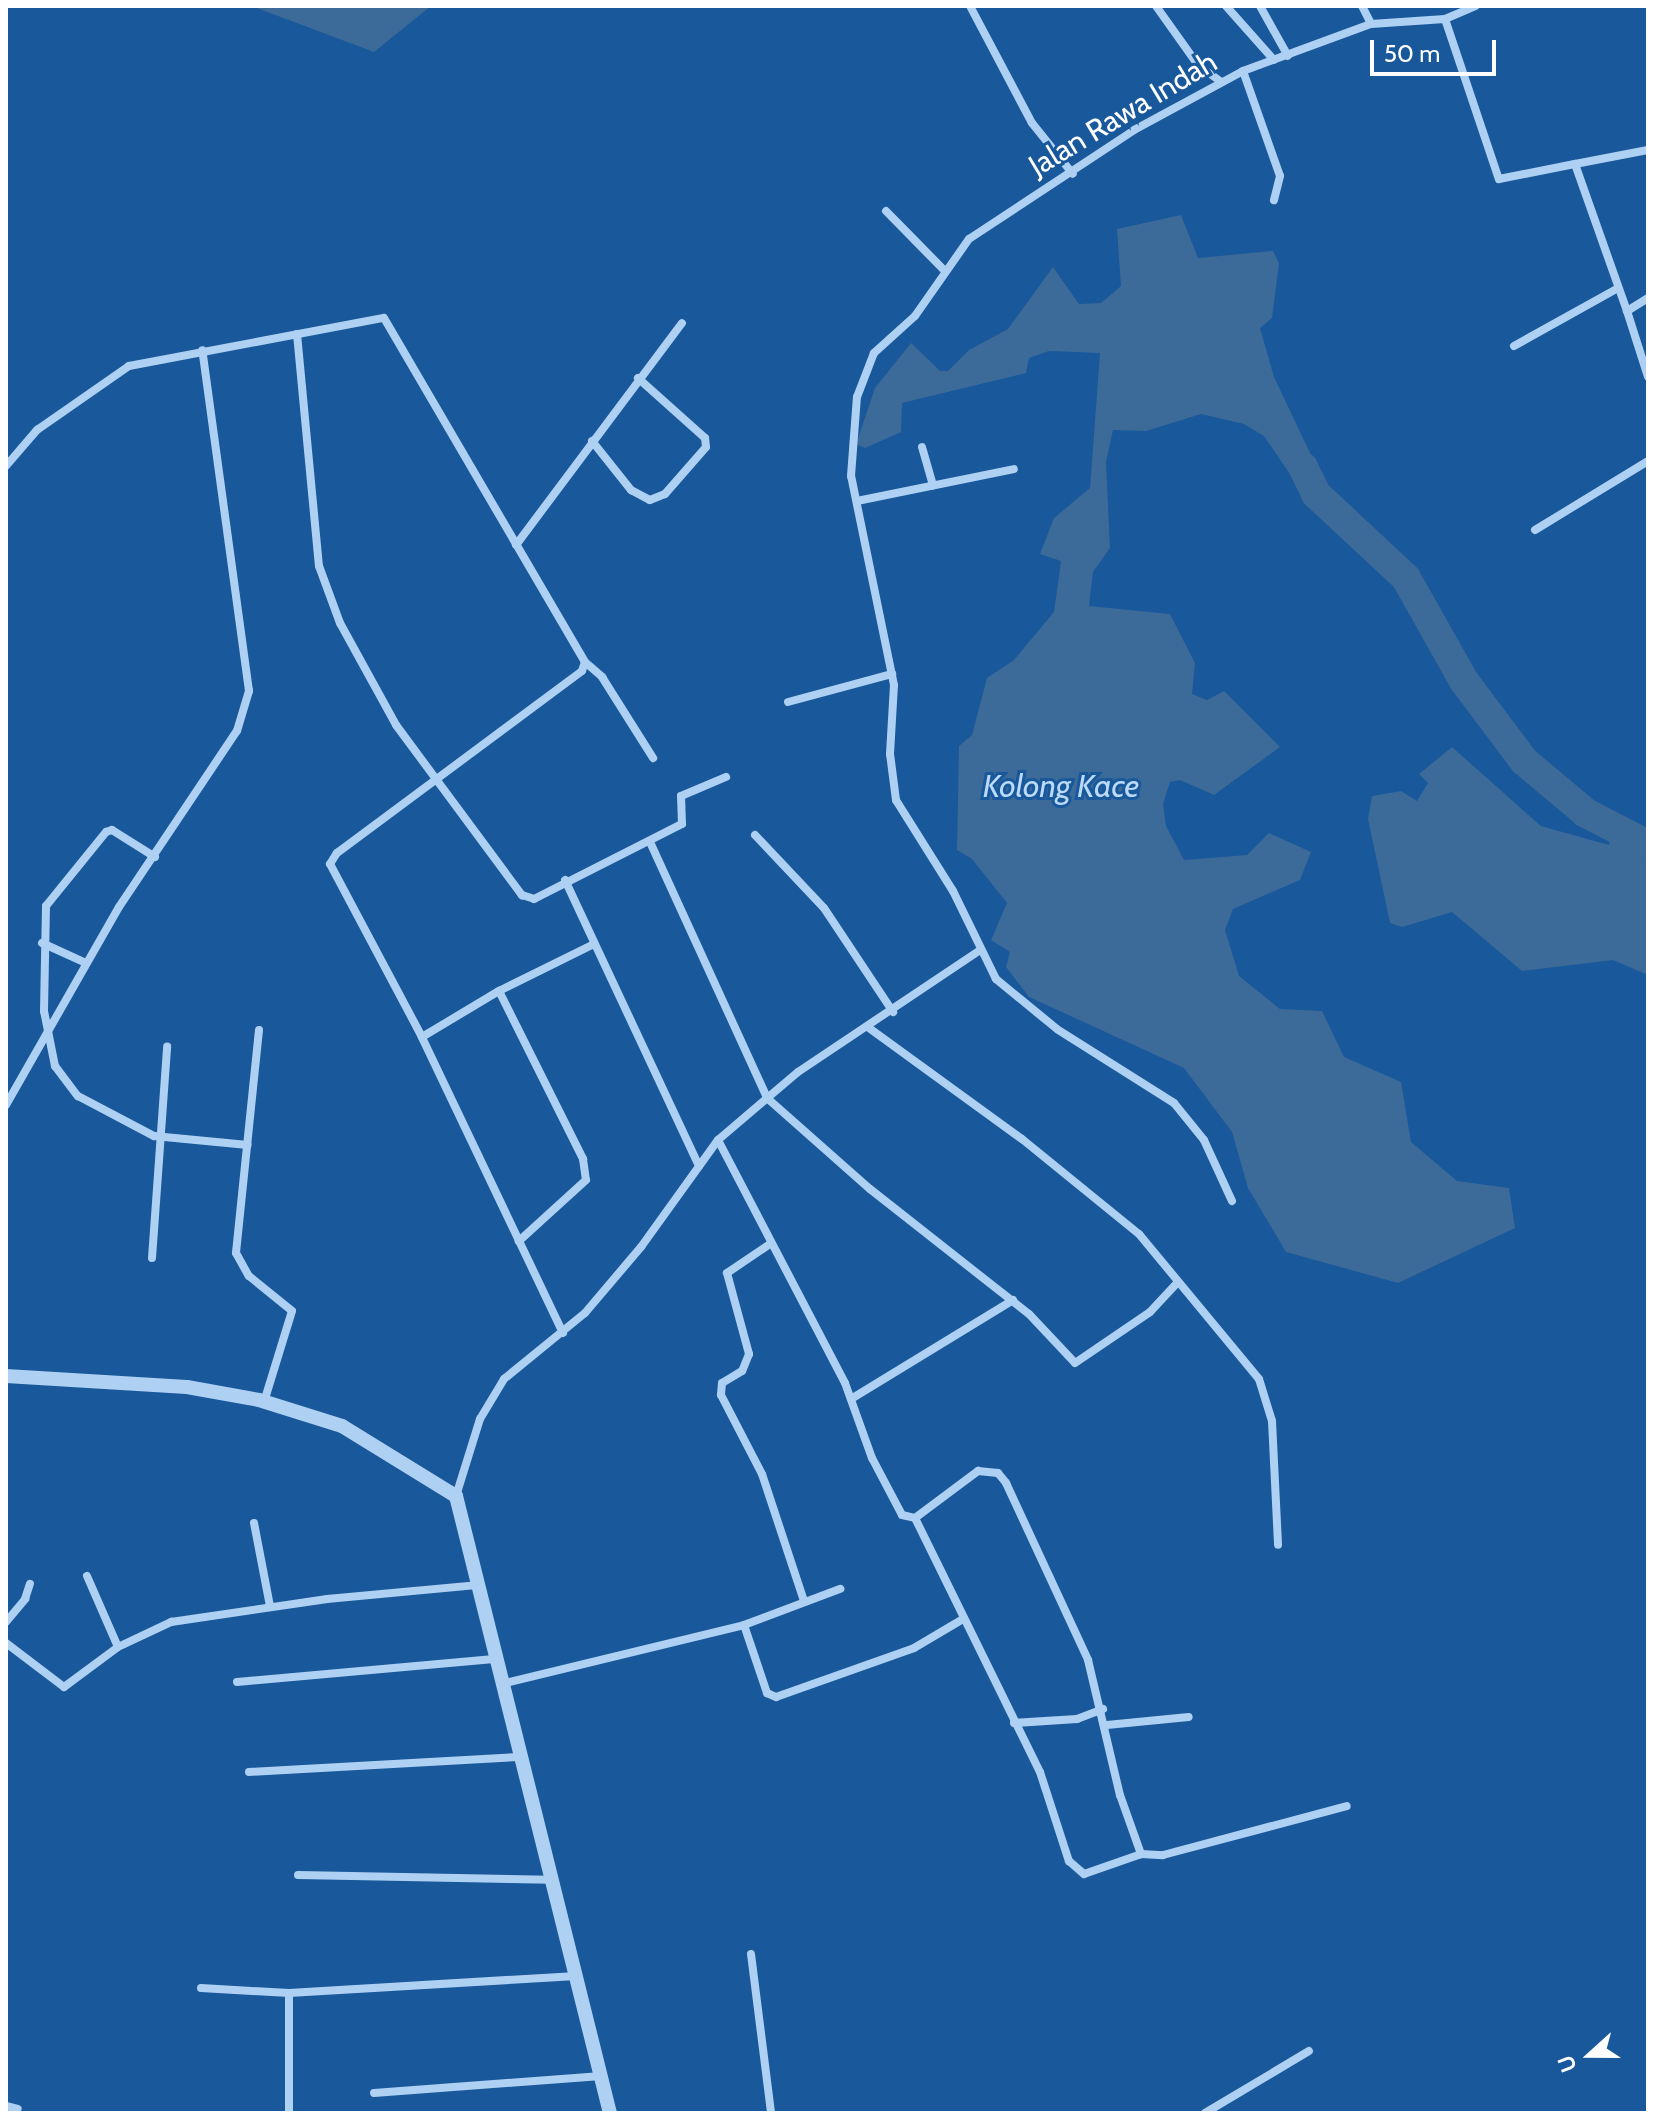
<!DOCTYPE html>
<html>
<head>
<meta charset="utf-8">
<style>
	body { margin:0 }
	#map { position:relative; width:1654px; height:2119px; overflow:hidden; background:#18589b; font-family:Cabin,sans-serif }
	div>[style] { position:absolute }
	.water>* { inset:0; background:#3c6a99 }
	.river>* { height:30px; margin:-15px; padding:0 15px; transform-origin:15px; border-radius:15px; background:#3c6a99 }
	.minor>* { height:8px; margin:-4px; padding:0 4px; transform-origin:4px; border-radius:4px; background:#aed0f2 }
	.tertiary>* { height:14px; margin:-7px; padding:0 7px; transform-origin:7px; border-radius:7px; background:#aed0f2 }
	span { translate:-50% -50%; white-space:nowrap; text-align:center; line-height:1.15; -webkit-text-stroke:6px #18589b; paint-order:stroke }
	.street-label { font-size:30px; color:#fff }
	.water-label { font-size:32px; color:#badaf8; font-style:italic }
	.frame { position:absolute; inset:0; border:8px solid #fff; pointer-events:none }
	.north { position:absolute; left:1550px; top:2015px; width:80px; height:80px; -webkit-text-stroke:6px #18589b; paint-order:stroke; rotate:249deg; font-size:22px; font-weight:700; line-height:32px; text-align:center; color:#fff }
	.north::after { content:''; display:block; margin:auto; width:28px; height:36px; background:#fff; clip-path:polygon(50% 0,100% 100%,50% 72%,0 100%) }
	.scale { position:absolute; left:1370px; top:40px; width:126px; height:36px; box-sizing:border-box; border:4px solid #fff; border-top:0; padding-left:10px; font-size:24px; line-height:28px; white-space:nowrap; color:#fff; -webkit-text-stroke:6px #18589b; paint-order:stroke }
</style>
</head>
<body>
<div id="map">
	<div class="water">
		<i style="clip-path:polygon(251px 6px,431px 6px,374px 52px)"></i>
		<i style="clip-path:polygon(1181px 215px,1198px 258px,1273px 251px,1279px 263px,1272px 318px,1260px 328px,1274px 377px,1329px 493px,1317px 514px,1264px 436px,1244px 424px,1201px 414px,1146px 431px,1113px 430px,1106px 462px,1110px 548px,1093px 572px,1089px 606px,1170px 614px,1195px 663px,1192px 694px,1207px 700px,1224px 691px,1280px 747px,1214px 795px,1180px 780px,1170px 782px,1163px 804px,1166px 826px,1184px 860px,1247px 855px,1269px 833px,1311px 852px,1300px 880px,1233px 909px,1225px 930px,1239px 976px,1280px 1009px,1322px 1011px,1344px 1057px,1401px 1082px,1411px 1142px,1457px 1181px,1509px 1188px,1515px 1228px,1398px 1283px,1286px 1252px,1248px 1188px,1232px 1132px,1184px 1068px,1029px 997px,1006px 967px,1010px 952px,991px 940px,1007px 903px,972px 859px,957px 850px,959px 746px,972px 735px,987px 678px,1014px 660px,1054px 612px,1061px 561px,1040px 554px,1054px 518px,1090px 488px,1100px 353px,1049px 351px,1029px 358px,1026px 373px,902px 403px,901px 432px,865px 448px,856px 444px,875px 388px,911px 343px,940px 371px,948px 371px,969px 350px,1008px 329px,1053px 267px,1079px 304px,1101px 303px,1121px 286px,1117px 229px)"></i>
		<i style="clip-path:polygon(1452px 747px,1541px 826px,1609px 845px,1611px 835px,1584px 825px,1586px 805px,1648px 837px,1648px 975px,1613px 960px,1522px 971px,1452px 912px,1402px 927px,1390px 923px,1368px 819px,1372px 796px,1401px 791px,1417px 801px,1428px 783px,1419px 774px)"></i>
	</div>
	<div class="river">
		<i style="left:1303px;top:467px;width:30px;rotate:64deg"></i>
		<i style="left:1316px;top:494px;width:123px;rotate:43deg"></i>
		<i style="left:1406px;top:578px;width:118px;rotate:60.6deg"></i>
		<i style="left:1464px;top:681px;width:100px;rotate:53.1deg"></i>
		<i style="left:1524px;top:761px;width:81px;rotate:40deg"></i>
		<i style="left:1586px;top:813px;width:70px;rotate:27.3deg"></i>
	</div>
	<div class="minor">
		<i style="left:970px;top:6px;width:132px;rotate:62.1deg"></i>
		<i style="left:1032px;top:123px;width:65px;rotate:51.2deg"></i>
		<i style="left:1156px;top:6px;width:72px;rotate:54.6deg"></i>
		<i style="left:1198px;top:65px;width:27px;rotate:36deg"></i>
		<i style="left:1226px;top:6px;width:72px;rotate:48.4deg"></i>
		<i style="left:1260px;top:6px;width:57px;rotate:60.8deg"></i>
		<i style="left:1362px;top:6px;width:20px;rotate:63deg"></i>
		<i style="left:1445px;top:19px;width:169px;rotate:71.4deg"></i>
		<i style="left:1499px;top:179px;width:77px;rotate:-11.2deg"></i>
		<i style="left:1243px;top:71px;width:111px;rotate:70.6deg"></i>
		<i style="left:1280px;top:176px;width:25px;rotate:104deg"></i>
		<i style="left:886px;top:211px;width:83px;rotate:45.5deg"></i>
		<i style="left:1648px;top:298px;width:25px;rotate:148deg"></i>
		<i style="left:1627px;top:311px;width:69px;rotate:72.3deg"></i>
		<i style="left:1627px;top:311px;width:156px;rotate:-109.5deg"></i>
		<i style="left:1575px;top:164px;width:74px;rotate:-10.9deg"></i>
		<i style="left:297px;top:334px;width:233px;rotate:84.6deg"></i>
		<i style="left:319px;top:566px;width:61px;rotate:69.8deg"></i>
		<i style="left:340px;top:623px;width:116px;rotate:61.2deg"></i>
		<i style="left:396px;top:725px;width:212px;rotate:53.5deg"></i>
		<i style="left:522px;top:895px;width:13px;rotate:18deg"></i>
		<i style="left:534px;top:899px;width:166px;rotate:-26.9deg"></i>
		<i style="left:682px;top:824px;width:28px;rotate:-92deg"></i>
		<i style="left:681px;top:796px;width:49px;rotate:-22.9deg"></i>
		<i style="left:1514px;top:346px;width:119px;rotate:-29.1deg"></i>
		<i style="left:592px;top:441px;width:63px;rotate:51.5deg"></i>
		<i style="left:631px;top:490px;width:21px;rotate:28deg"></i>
		<i style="left:650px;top:500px;width:16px;rotate:-22deg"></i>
		<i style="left:665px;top:494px;width:62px;rotate:-48.9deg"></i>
		<i style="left:706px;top:447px;width:9px;rotate:-96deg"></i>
		<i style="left:705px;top:438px;width:90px;rotate:-138.2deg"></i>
		<i style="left:922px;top:447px;width:40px;rotate:74deg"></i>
		<i style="left:6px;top:466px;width:48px;rotate:-49.3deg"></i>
		<i style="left:37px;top:430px;width:112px;rotate:-34.8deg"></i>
		<i style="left:129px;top:366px;width:259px;rotate:-10.7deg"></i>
		<i style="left:384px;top:318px;width:398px;rotate:59.7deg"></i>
		<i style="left:585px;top:662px;width:23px;rotate:41deg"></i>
		<i style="left:602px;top:677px;width:96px;rotate:57.8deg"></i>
		<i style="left:857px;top:501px;width:160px;rotate:-11.5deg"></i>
		<i style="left:1535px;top:530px;width:132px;rotate:-31.4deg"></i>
		<i style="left:516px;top:545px;width:277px;rotate:-53.2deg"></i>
		<i style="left:788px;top:702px;width:108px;rotate:-15.1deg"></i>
		<i style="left:755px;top:835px;width:100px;rotate:46.6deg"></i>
		<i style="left:824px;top:908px;width:125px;rotate:56.4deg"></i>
		<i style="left:650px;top:842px;width:281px;rotate:65.4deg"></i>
		<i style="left:767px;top:1098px;width:137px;rotate:41.5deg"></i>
		<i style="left:870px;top:1189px;width:202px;rotate:38.2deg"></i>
		<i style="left:1029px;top:1314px;width:67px;rotate:46.8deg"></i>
		<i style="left:1075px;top:1363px;width:91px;rotate:-34.2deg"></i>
		<i style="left:1150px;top:1312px;width:40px;rotate:-47deg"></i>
		<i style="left:155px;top:857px;width:51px;rotate:-147.9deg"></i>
		<i style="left:112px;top:830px;width:6px;rotate:162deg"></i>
		<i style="left:106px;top:832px;width:95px;rotate:129deg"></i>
		<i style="left:46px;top:906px;width:105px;rotate:91.1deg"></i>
		<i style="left:44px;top:1011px;width:56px;rotate:78.7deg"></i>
		<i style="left:55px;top:1066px;width:38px;rotate:53deg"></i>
		<i style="left:78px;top:1096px;width:86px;rotate:27.8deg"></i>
		<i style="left:154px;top:1136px;width:94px;rotate:5.5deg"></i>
		<i style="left:565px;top:880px;width:316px;rotate:64.9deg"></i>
		<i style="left:42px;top:943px;width:48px;rotate:24.4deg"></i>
		<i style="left:499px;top:991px;width:106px;rotate:-26.3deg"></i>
		<i style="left:869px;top:1028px;width:189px;rotate:36deg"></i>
		<i style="left:1022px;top:1139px;width:151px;rotate:39.1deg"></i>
		<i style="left:1139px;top:1234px;width:188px;rotate:50.4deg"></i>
		<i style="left:1259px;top:1379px;width:44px;rotate:72.8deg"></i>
		<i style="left:1272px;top:1421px;width:124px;rotate:87.2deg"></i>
		<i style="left:259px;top:1030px;width:224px;rotate:95.9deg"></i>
		<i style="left:236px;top:1253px;width:26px;rotate:61deg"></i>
		<i style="left:249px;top:1276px;width:55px;rotate:39.1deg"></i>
		<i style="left:292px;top:1311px;width:95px;rotate:107.1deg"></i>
		<i style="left:422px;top:1037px;width:90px;rotate:-30.9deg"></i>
		<i style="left:499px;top:991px;width:188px;rotate:63.4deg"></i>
		<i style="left:583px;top:1159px;width:21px;rotate:82deg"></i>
		<i style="left:586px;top:1180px;width:91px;rotate:137.7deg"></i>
		<i style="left:6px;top:1105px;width:228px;rotate:-60.3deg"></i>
		<i style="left:119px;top:907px;width:212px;rotate:-56.2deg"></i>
		<i style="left:237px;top:731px;width:42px;rotate:-73.3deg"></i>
		<i style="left:249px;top:691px;width:344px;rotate:-97.8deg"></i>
		<i style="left:718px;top:1140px;width:274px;rotate:62.4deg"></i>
		<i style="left:845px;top:1383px;width:80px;rotate:70.2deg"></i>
		<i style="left:872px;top:1458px;width:64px;rotate:62.2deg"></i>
		<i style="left:902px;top:1515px;width:13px;rotate:13deg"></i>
		<i style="left:915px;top:1518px;width:79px;rotate:-36.7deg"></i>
		<i style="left:978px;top:1471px;width:20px;rotate:6deg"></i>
		<i style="left:998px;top:1473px;width:13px;rotate:51deg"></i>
		<i style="left:1006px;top:1483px;width:195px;rotate:65.1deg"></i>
		<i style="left:1088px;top:1660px;width:139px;rotate:76.7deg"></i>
		<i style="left:1120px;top:1795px;width:63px;rotate:70.4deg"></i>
		<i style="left:1141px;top:1854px;width:22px;rotate:3deg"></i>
		<i style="left:1163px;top:1855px;width:190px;rotate:-14.9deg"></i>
		<i style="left:1232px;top:1201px;width:67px;rotate:-114.7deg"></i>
		<i style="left:1204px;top:1140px;width:48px;rotate:-129deg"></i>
		<i style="left:1174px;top:1103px;width:138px;rotate:-147.7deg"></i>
		<i style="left:1057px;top:1029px;width:79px;rotate:-140.7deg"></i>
		<i style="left:996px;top:979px;width:98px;rotate:-116deg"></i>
		<i style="left:953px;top:891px;width:107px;rotate:-122.1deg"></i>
		<i style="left:896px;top:800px;width:46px;rotate:-97.4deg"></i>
		<i style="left:890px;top:754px;width:69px;rotate:-86.7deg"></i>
		<i style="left:894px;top:685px;width:213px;rotate:-101.6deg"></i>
		<i style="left:851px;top:476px;width:79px;rotate:-85.7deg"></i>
		<i style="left:857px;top:397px;width:47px;rotate:-68.9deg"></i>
		<i style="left:874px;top:353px;width:55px;rotate:-42.1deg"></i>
		<i style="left:915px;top:316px;width:94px;rotate:-55deg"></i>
		<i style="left:969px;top:239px;width:198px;rotate:-33.4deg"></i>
		<i style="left:1134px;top:130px;width:124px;rotate:-28.4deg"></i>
		<i style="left:1243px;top:71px;width:136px;rotate:-20.2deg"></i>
		<i style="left:1371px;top:24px;width:74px;rotate:-3.9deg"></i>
		<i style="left:1445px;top:19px;width:33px;rotate:-23deg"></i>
		<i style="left:770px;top:1244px;width:52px;rotate:146deg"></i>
		<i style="left:727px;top:1273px;width:84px;rotate:74.8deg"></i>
		<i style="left:749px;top:1354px;width:18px;rotate:112deg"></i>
		<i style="left:742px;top:1371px;width:23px;rotate:149deg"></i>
		<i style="left:722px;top:1383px;width:12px;rotate:95deg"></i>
		<i style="left:721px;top:1395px;width:89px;rotate:62.6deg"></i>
		<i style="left:762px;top:1474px;width:134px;rotate:71.7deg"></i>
		<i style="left:152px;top:1258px;width:212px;rotate:-85.9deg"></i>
		<i style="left:563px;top:1333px;width:328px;rotate:-115.5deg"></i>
		<i style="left:422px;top:1037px;width:196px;rotate:-118deg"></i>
		<i style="left:330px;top:864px;width:13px;rotate:-58deg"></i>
		<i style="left:337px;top:853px;width:305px;rotate:-36.6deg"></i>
		<i style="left:582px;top:671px;width:9px;rotate:-72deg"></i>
		<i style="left:851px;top:1399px;width:190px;rotate:-31.4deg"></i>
		<i style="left:456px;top:1496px;width:81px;rotate:-72.7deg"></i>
		<i style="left:480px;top:1419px;width:47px;rotate:-59deg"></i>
		<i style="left:504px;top:1379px;width:104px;rotate:-39.2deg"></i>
		<i style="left:585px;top:1313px;width:87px;rotate:-49.7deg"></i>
		<i style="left:641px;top:1247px;width:132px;rotate:-54.3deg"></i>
		<i style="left:718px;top:1140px;width:105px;rotate:-40.4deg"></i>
		<i style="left:798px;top:1072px;width:218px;rotate:-33.8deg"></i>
		<i style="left:915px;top:1518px;width:283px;rotate:63.8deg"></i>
		<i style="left:1040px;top:1772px;width:94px;rotate:72deg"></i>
		<i style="left:1069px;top:1861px;width:20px;rotate:41deg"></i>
		<i style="left:1084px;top:1874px;width:60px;rotate:-19.3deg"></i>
		<i style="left:254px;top:1523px;width:85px;rotate:79.1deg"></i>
		<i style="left:87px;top:1576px;width:77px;rotate:66.4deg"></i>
		<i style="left:6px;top:1622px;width:30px;rotate:-50deg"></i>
		<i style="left:25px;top:1599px;width:16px;rotate:-72deg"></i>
		<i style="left:744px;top:1625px;width:72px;rotate:71.3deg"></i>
		<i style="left:767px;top:1693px;width:10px;rotate:24deg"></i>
		<i style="left:776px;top:1697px;width:146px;rotate:-19.5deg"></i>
		<i style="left:914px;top:1648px;width:57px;rotate:-30.6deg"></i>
		<i style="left:6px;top:1643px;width:73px;rotate:37.2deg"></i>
		<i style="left:64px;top:1687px;width:67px;rotate:-36.5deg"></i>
		<i style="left:118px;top:1647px;width:59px;rotate:-25.3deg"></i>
		<i style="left:171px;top:1622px;width:158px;rotate:-8.4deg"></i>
		<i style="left:327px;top:1599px;width:153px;rotate:-5.3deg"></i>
		<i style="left:237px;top:1682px;width:258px;rotate:-5.1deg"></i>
		<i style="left:501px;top:1684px;width:250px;rotate:-13.6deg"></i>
		<i style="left:744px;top:1625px;width:103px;rotate:-20.6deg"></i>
		<i style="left:1014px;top:1723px;width:63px;rotate:-3.6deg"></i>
		<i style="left:1077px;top:1719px;width:28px;rotate:-21deg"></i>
		<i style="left:1107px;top:1725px;width:82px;rotate:-5.6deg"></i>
		<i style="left:249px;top:1772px;width:270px;rotate:-3.2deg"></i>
		<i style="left:298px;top:1875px;width:252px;rotate:1.1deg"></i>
		<i style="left:751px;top:1954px;width:160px;rotate:82.8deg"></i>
		<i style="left:201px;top:1988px;width:88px;rotate:3.3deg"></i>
		<i style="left:289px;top:1993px;width:288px;rotate:-3.4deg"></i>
		<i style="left:374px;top:2093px;width:228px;rotate:-4.3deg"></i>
		<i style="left:6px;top:2106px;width:12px;rotate:14deg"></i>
		<i style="left:289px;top:2113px;width:120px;rotate:-90deg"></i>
		<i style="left:1205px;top:2113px;width:121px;rotate:-30.8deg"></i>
	</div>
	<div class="tertiary">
		<i style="left:6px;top:1376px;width:181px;rotate:3.5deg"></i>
		<i style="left:187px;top:1387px;width:73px;rotate:10.2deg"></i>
		<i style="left:259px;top:1400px;width:87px;rotate:17.4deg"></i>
		<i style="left:342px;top:1426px;width:134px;rotate:31.6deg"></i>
		<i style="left:456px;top:1496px;width:636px;rotate:75.99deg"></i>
	</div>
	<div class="street-label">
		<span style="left:1123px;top:114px;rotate:-31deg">Jalan Rawa Indah</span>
	</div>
	<div class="water-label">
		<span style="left:1061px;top:786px">Kolong Kace</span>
	</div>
	<div class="frame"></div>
	<div class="north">U</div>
	<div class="scale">50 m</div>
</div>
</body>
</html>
